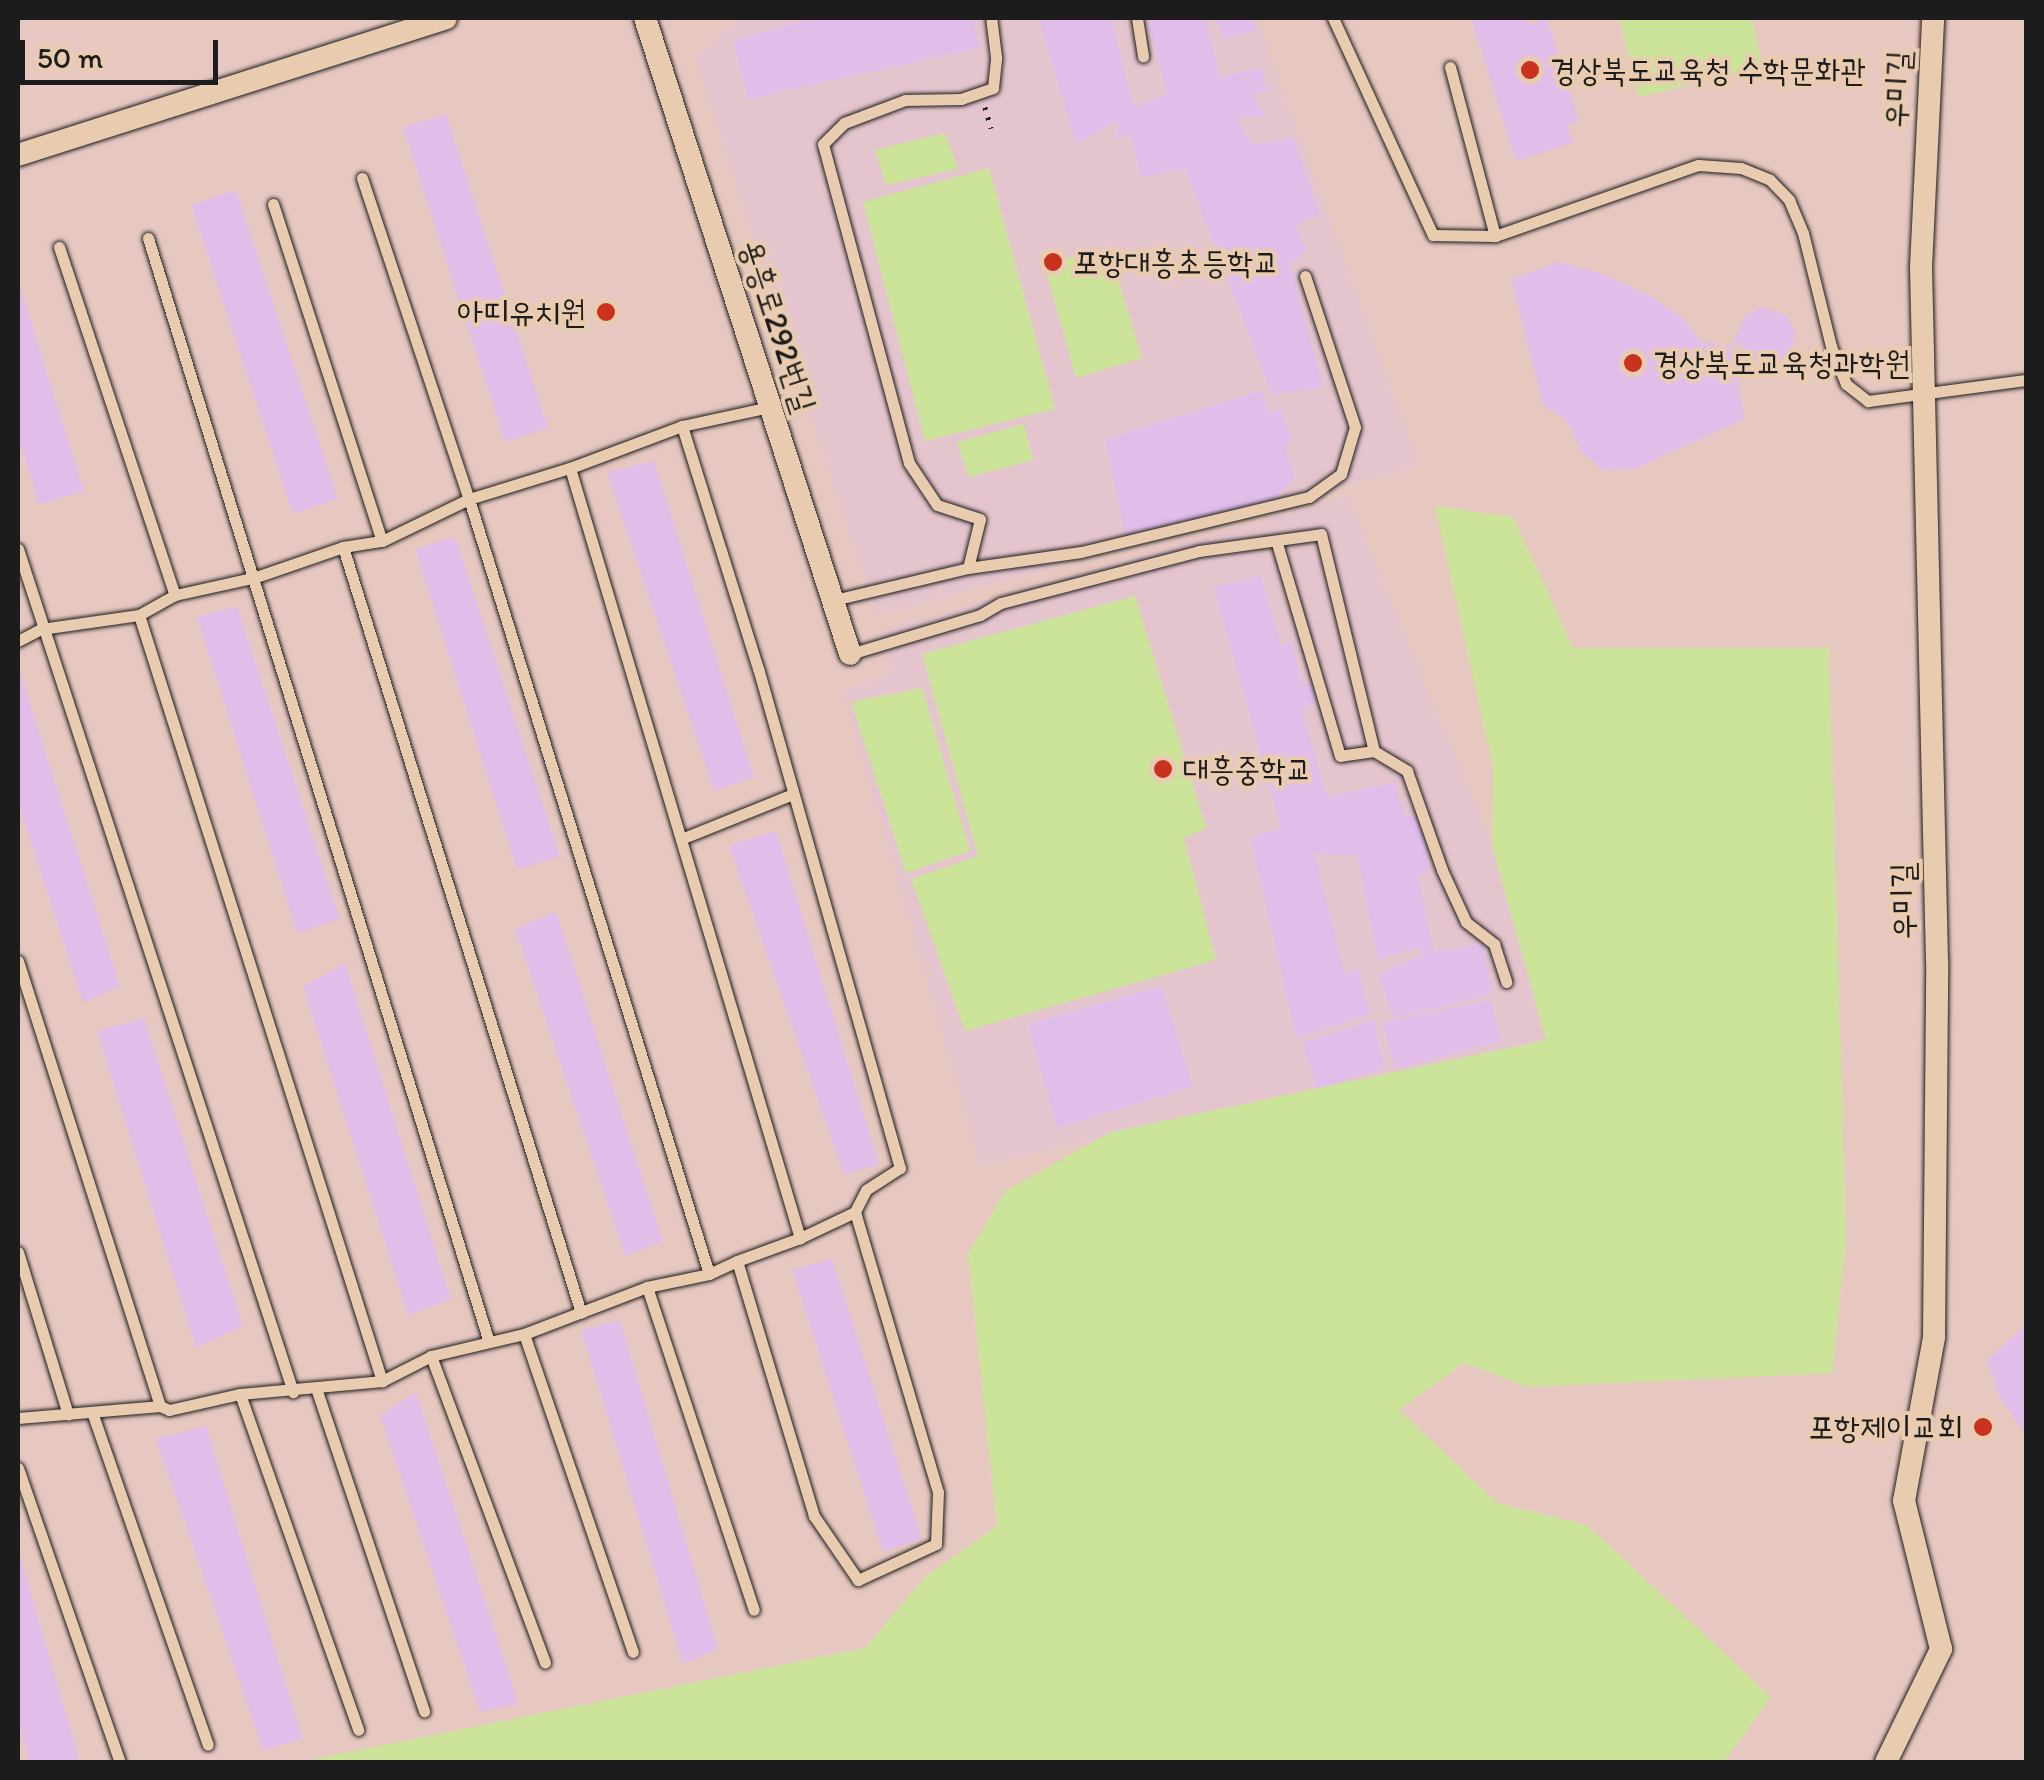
<!DOCTYPE html>
<html>
<head>
<meta charset="utf-8">
<style>
	body { margin:0 }
	#map { position:relative; width:2044px; height:1780px; overflow:hidden; background:#e7c8c1; font-family:Itim,"Poor Story",sans-serif }
	div>[style] { position:absolute }
	.built>* { inset:0; background:#e5c5cd }
	.green>* { inset:0; background:#cce499 }
	.building>* { inset:0; background:#e1beea }
	.path>* { height:5px; margin-top:-2.5px; transform-origin:0; background:repeating-linear-gradient(90deg,#1c1c1c 0 2.5px,transparent 0 10.5px) }
	.roads { filter:drop-shadow(0 0 2px #1c1c1c) drop-shadow(0 0 2px #1c1c1c) }
	.service>* { height:11px; margin:-5.5px; padding:0 5.5px; transform-origin:5.5px; border-radius:5.5px; background:#e9ccb0 }
	.minor>* { height:22px; margin:-11px; padding:0 11px; transform-origin:11px; border-radius:11px; background:#e9ccb0 }
	.dots>* { width:28px; height:28px; translate:-50% -50%; box-sizing:border-box; border:5px solid #e9ccb0; border-radius:50% }
	span { translate:-50% -50%; white-space:nowrap; text-align:center; line-height:1.15; -webkit-text-stroke:8px #e9ccb0; paint-order:stroke }
	.poi-label { font-size:32px; color:#1c1c1c }
	.left { translate:0 -50%; text-align:left }
	.right { translate:-100% -50%; text-align:right }
	.street-label { font-size:32px; color:#1c1c1c }
	.frame { position:absolute; inset:0; border:20px solid #1c1c1c; pointer-events:none }
	.scale { position:absolute; left:20px; top:40px; width:198px; height:45px; box-sizing:border-box; border:5px solid #1c1c1c; border-top:0; padding-left:12px; font-size:30px; line-height:35px; white-space:nowrap; color:#1c1c1c; -webkit-text-stroke:8px #e9ccb0; paint-order:stroke }
</style>
</head>
<body>
<div id="map">
	<div class="built">
		<i style="clip-path:polygon(741px 18px,1257px 18px,1419px 466px,876px 616px,695px 57px)"></i>
		<i style="clip-path:polygon(1348px 496px,1492px 846px,1546px 1041px,981px 1165px,843px 692px,891px 673px,881px 631px)"></i>
	</div>
	<div class="green">
		<i style="clip-path:polygon(1619px 18px,1751px 18px,1763px 66px,1639px 97px)"></i>
		<i style="clip-path:polygon(945px 133px,958px 169px,886px 185px,875px 150px)"></i>
		<i style="clip-path:polygon(989px 168px,1055px 409px,925px 441px,863px 202px)"></i>
		<i style="clip-path:polygon(1109px 249px,1142px 358px,1076px 378px,1044px 264px)"></i>
		<i style="clip-path:polygon(1024px 424px,1033px 460px,969px 477px,957px 442px)"></i>
		<i style="clip-path:polygon(1435px 506px,1513px 517px,1573px 648px,1829px 648px,1846px 1239px,1832px 1373px,1529px 1387px,1464px 1363px,1399px 1410px,1497px 1503px,1587px 1525px,1771px 1697px,1724px 1762px,300px 1762px,865px 1648px,926px 1576px,997px 1526px,968px 1254px,1005px 1191px,1111px 1132px,1546px 1040px,1492px 846px,1493px 767px)"></i>
		<i style="clip-path:polygon(1135px 596px,1206px 828px,1184px 838px,1216px 960px,965px 1031px,911px 879px,978px 856px,922px 654px)"></i>
		<i style="clip-path:polygon(922px 688px,970px 851px,906px 873px,851px 702px)"></i>
	</div>
	<div class="building">
		<i style="clip-path:polygon(813px 18px,973px 18px,979px 48px,748px 99px,733px 41px)"></i>
		<i style="clip-path:polygon(1038px 18px,1111px 18px,1134px 107px,1167px 94px,1147px 18px,1205px 18px,1220px 77px,1262px 67px,1267px 92px,1252px 93px,1266px 116px,1237px 118px,1252px 145px,1293px 137px,1320px 214px,1295px 226px,1308px 251px,1290px 263px,1323px 387px,1272px 395px,1185px 169px,1141px 177px,1130px 133px,1116px 139px,1118px 121px,1076px 143px)"></i>
		<i style="clip-path:polygon(1216px 18px,1251px 18px,1256px 31px,1224px 39px)"></i>
		<i style="clip-path:polygon(1526px 18px,1528px 25px,1547px 19px,1579px 121px,1567px 125px,1573px 143px,1516px 161px,1471px 19px)"></i>
		<i style="clip-path:polygon(446px 114px,548px 428px,505px 442px,403px 128px)"></i>
		<i style="clip-path:polygon(236px 190px,338px 499px,293px 514px,191px 205px)"></i>
		<i style="clip-path:polygon(1559px 262px,1603px 274px,1652px 297px,1681px 317px,1702px 342px,1731px 347px,1745px 419px,1634px 469px,1603px 470px,1582px 452px,1567px 421px,1543px 405px,1511px 279px)"></i>
		<i style="clip-path:polygon(18px 280px,84px 491px,39px 505px,18px 437px)"></i>
		<i style="clip-path:polygon(1760px 307px,1786px 315px,1795px 330px,1792px 349px,1778px 362px,1759px 363px,1739px 343px,1731px 347px,1744px 317px)"></i>
		<i style="clip-path:polygon(1263px 390px,1269px 414px,1280px 409px,1292px 438px,1285px 447px,1295px 478px,1273px 500px,1125px 535px,1105px 439px)"></i>
		<i style="clip-path:polygon(654px 461px,754px 777px,714px 791px,607px 472px)"></i>
		<i style="clip-path:polygon(455px 537px,560px 856px,517px 870px,415px 549px)"></i>
		<i style="clip-path:polygon(1261px 576px,1281px 645px,1292px 643px,1302px 685px,1311px 683px,1316px 703px,1301px 708px,1327px 797px,1394px 782px,1405px 815px,1415px 815px,1425px 843px,1429px 871px,1418px 876px,1434px 952px,1483px 944px,1493px 994px,1394px 1018px,1378px 975px,1423px 954px,1418px 947px,1378px 960px,1357px 855px,1315px 854px,1345px 974px,1358px 969px,1370px 1014px,1296px 1039px,1251px 838px,1281px 828px,1214px 587px)"></i>
		<i style="clip-path:polygon(237px 606px,340px 919px,297px 933px,197px 617px)"></i>
		<i style="clip-path:polygon(20px 672px,120px 986px,83px 1003px,18px 803px)"></i>
		<i style="clip-path:polygon(776px 831px,879px 1164px,844px 1175px,729px 846px)"></i>
		<i style="clip-path:polygon(556px 911px,663px 1242px,625px 1256px,515px 929px)"></i>
		<i style="clip-path:polygon(345px 963px,451px 1299px,408px 1315px,303px 987px)"></i>
		<i style="clip-path:polygon(1162px 986px,1193px 1087px,1057px 1128px,1028px 1024px)"></i>
		<i style="clip-path:polygon(1490px 1000px,1502px 1041px,1395px 1069px,1383px 1022px)"></i>
		<i style="clip-path:polygon(144px 1018px,243px 1326px,196px 1348px,97px 1031px)"></i>
		<i style="clip-path:polygon(1374px 1020px,1384px 1068px,1317px 1089px,1302px 1042px)"></i>
		<i style="clip-path:polygon(832px 1259px,922px 1539px,883px 1552px,792px 1270px)"></i>
		<i style="clip-path:polygon(620px 1320px,718px 1649px,683px 1664px,581px 1330px)"></i>
		<i style="clip-path:polygon(2026px 1325px,2026px 1435px,1999px 1395px,1987px 1360px)"></i>
		<i style="clip-path:polygon(416px 1392px,503px 1655px,518px 1704px,480px 1712px,380px 1415px)"></i>
		<i style="clip-path:polygon(206px 1426px,303px 1739px,263px 1750px,156px 1439px)"></i>
		<i style="clip-path:polygon(18px 1552px,19px 1552px,80px 1762px,30px 1762px,18px 1720px)"></i>
	</div>
	<div class="path">
		<i style="left:985px;top:107px;width:22px;rotate:74deg"></i>
	</div>
	<div class="roads">
		<div class="service">
			<i style="left:1137px;top:18px;width:39px;rotate:81deg"></i>
			<i style="left:1333px;top:18px;width:239px;rotate:65.3deg"></i>
			<i style="left:1433px;top:235px;width:62px;rotate:0.9deg"></i>
			<i style="left:1495px;top:236px;width:215px;rotate:-19.3deg"></i>
			<i style="left:1698px;top:165px;width:43px;rotate:4deg"></i>
			<i style="left:1741px;top:168px;width:31px;rotate:22deg"></i>
			<i style="left:1770px;top:180px;width:28px;rotate:46deg"></i>
			<i style="left:1789px;top:200px;width:36px;rotate:67deg"></i>
			<i style="left:1803px;top:233px;width:116px;rotate:76.1deg"></i>
			<i style="left:1831px;top:346px;width:41px;rotate:68.5deg"></i>
			<i style="left:1846px;top:384px;width:28px;rotate:38deg"></i>
			<i style="left:1868px;top:401px;width:159px;rotate:-7.6deg"></i>
			<i style="left:1450px;top:67px;width:175px;rotate:75.1deg"></i>
			<i style="left:362px;top:178px;width:338px;rotate:71.6deg"></i>
			<i style="left:469px;top:499px;width:811px;rotate:72.79deg"></i>
			<i style="left:273px;top:204px;width:354px;rotate:72.1deg"></i>
			<i style="left:148px;top:238px;width:1152px;rotate:72.84deg"></i>
			<i style="left:59px;top:247px;width:367px;rotate:71.6deg"></i>
			<i style="left:682px;top:426px;width:254px;rotate:72.6deg"></i>
			<i style="left:758px;top:668px;width:520px;rotate:74.15deg"></i>
			<i style="left:900px;top:1168px;width:40px;rotate:147.1deg"></i>
			<i style="left:866px;top:1190px;width:25px;rotate:117deg"></i>
			<i style="left:570px;top:468px;width:804px;rotate:73.37deg"></i>
			<i style="left:343px;top:547px;width:802px;rotate:72.74deg"></i>
			<i style="left:18px;top:549px;width:887px;rotate:71.93deg"></i>
			<i style="left:968px;top:568px;width:50px;rotate:-76.2deg"></i>
			<i style="left:980px;top:519px;width:45px;rotate:-162deg"></i>
			<i style="left:937px;top:505px;width:50px;rotate:-123.7deg"></i>
			<i style="left:909px;top:463px;width:330px;rotate:-105.1deg"></i>
			<i style="left:823px;top:144px;width:30px;rotate:-45deg"></i>
			<i style="left:844px;top:123px;width:65px;rotate:-20.7deg"></i>
			<i style="left:905px;top:100px;width:56px;rotate:-1deg"></i>
			<i style="left:961px;top:99px;width:34px;rotate:-19deg"></i>
			<i style="left:993px;top:88px;width:31px;rotate:-84deg"></i>
			<i style="left:996px;top:57px;width:39px;rotate:-97deg"></i>
			<i style="left:834px;top:600px;width:138px;rotate:-13.4deg"></i>
			<i style="left:968px;top:568px;width:114px;rotate:-8.1deg"></i>
			<i style="left:1081px;top:552px;width:235px;rotate:-13.6deg"></i>
			<i style="left:1309px;top:497px;width:39px;rotate:-36deg"></i>
			<i style="left:1341px;top:474px;width:49px;rotate:-73.4deg"></i>
			<i style="left:1355px;top:427px;width:159px;rotate:-108.3deg"></i>
			<i style="left:139px;top:615px;width:804px;rotate:72.4deg"></i>
			<i style="left:18px;top:641px;width:26px;rotate:-28deg"></i>
			<i style="left:41px;top:629px;width:99px;rotate:-8.1deg"></i>
			<i style="left:139px;top:615px;width:41px;rotate:-29.1deg"></i>
			<i style="left:175px;top:595px;width:83px;rotate:-12.5deg"></i>
			<i style="left:256px;top:577px;width:92px;rotate:-19deg"></i>
			<i style="left:343px;top:547px;width:39px;rotate:-9deg"></i>
			<i style="left:382px;top:541px;width:97px;rotate:-25.8deg"></i>
			<i style="left:469px;top:499px;width:106px;rotate:-17.1deg"></i>
			<i style="left:570px;top:468px;width:120px;rotate:-20.6deg"></i>
			<i style="left:682px;top:426px;width:89px;rotate:-12.3deg"></i>
			<i style="left:850px;top:654px;width:136px;rotate:-16.7deg"></i>
			<i style="left:980px;top:615px;width:24px;rotate:-30deg"></i>
			<i style="left:1001px;top:603px;width:205px;rotate:-14.7deg"></i>
			<i style="left:1199px;top:551px;width:123px;rotate:-7.9deg"></i>
			<i style="left:1321px;top:534px;width:223px;rotate:76.3deg"></i>
			<i style="left:1374px;top:751px;width:34px;rotate:172deg"></i>
			<i style="left:1340px;top:756px;width:222px;rotate:-106.5deg"></i>
			<i style="left:1374px;top:751px;width:39px;rotate:31deg"></i>
			<i style="left:1407px;top:771px;width:105px;rotate:70.5deg"></i>
			<i style="left:1442px;top:870px;width:57px;rotate:65.2deg"></i>
			<i style="left:1466px;top:922px;width:36px;rotate:38deg"></i>
			<i style="left:1494px;top:944px;width:40px;rotate:72deg"></i>
			<i style="left:681px;top:839px;width:121px;rotate:-21.9deg"></i>
			<i style="left:18px;top:961px;width:467px;rotate:72.3deg"></i>
			<i style="left:18px;top:1252px;width:170px;rotate:72.9deg"></i>
			<i style="left:647px;top:1287px;width:340px;rotate:71.7deg"></i>
			<i style="left:524px;top:1334px;width:336px;rotate:71.1deg"></i>
			<i style="left:431px;top:1356px;width:327px;rotate:69.6deg"></i>
			<i style="left:316px;top:1388px;width:341px;rotate:71.5deg"></i>
			<i style="left:240px;top:1394px;width:356px;rotate:70.6deg"></i>
			<i style="left:93px;top:1415px;width:349px;rotate:70.8deg"></i>
			<i style="left:18px;top:1418px;width:143px;rotate:-4.8deg"></i>
			<i style="left:160px;top:1406px;width:10px;rotate:24deg"></i>
			<i style="left:169px;top:1410px;width:73px;rotate:-12.7deg"></i>
			<i style="left:240px;top:1394px;width:143px;rotate:-5.2deg"></i>
			<i style="left:382px;top:1381px;width:55px;rotate:-27deg"></i>
			<i style="left:431px;top:1356px;width:96px;rotate:-13.3deg"></i>
			<i style="left:524px;top:1334px;width:132px;rotate:-20.9deg"></i>
			<i style="left:647px;top:1287px;width:63px;rotate:-11.8deg"></i>
			<i style="left:709px;top:1274px;width:31px;rotate:-25deg"></i>
			<i style="left:737px;top:1261px;width:67px;rotate:-20.1deg"></i>
			<i style="left:800px;top:1238px;width:61px;rotate:-25.3deg"></i>
			<i style="left:855px;top:1212px;width:292px;rotate:73.5deg"></i>
			<i style="left:938px;top:1492px;width:52px;rotate:92.2deg"></i>
			<i style="left:936px;top:1544px;width:86px;rotate:155.2deg"></i>
			<i style="left:858px;top:1580px;width:78px;rotate:-124.5deg"></i>
			<i style="left:814px;top:1516px;width:266px;rotate:-106.8deg"></i>
			<i style="left:18px;top:1468px;width:311px;rotate:70.9deg"></i>
		</div>
		<div class="minor">
			<i style="left:645px;top:18px;width:668px;rotate:72.13deg"></i>
			<i style="left:18px;top:155px;width:449px;rotate:-17.7deg"></i>
			<i style="left:1886px;top:1762px;width:126px;rotate:-64deg"></i>
			<i style="left:1941px;top:1649px;width:153px;rotate:-104deg"></i>
			<i style="left:1904px;top:1501px;width:167px;rotate:-79.6deg"></i>
			<i style="left:1934px;top:1337px;width:376px;rotate:-89.5deg"></i>
			<i style="left:1937px;top:961px;width:694px;rotate:-91.32deg"></i>
			<i style="left:1921px;top:267px;width:249px;rotate:-87.2deg"></i>
		</div>
	</div>
	<div class="dots">
		<i style="left:1530px;top:70px;background:#c8321e"></i>
		<i style="left:1053px;top:262px;background:#c8321e"></i>
		<i style="left:606px;top:312px;background:#c8321e"></i>
		<i style="left:1633px;top:363px;background:#c8321e"></i>
		<i style="left:1163px;top:769px;background:#c8321e"></i>
		<i style="left:1983px;top:1427px;background:#c8321e"></i>
	</div>
	<div class="poi-label">
		<span class="left" style="left:1550px;top:70px">경상북도교육청 수학문화관</span>
		<span class="left" style="left:1073px;top:262px">포항대흥초등학교</span>
		<span class="right" style="left:586px;top:312px">아띠유치원</span>
		<span class="left" style="left:1653px;top:363px">경상북도교육청과학원</span>
		<span class="left" style="left:1183px;top:769px">대흥중학교</span>
		<span class="right" style="left:1963px;top:1427px">포항제이교회</span>
	</div>
	<div class="street-label">
		<span style="left:1897px;top:89px;rotate:-87deg">우미길</span>
		<span style="left:778px;top:326px;rotate:72deg">용흥로292번길</span>
		<span style="left:1903px;top:901px;rotate:-91deg">우미길</span>
	</div>
	<div class="frame"></div>
	<div class="scale">50 m</div>
</div>
</body>
</html>
